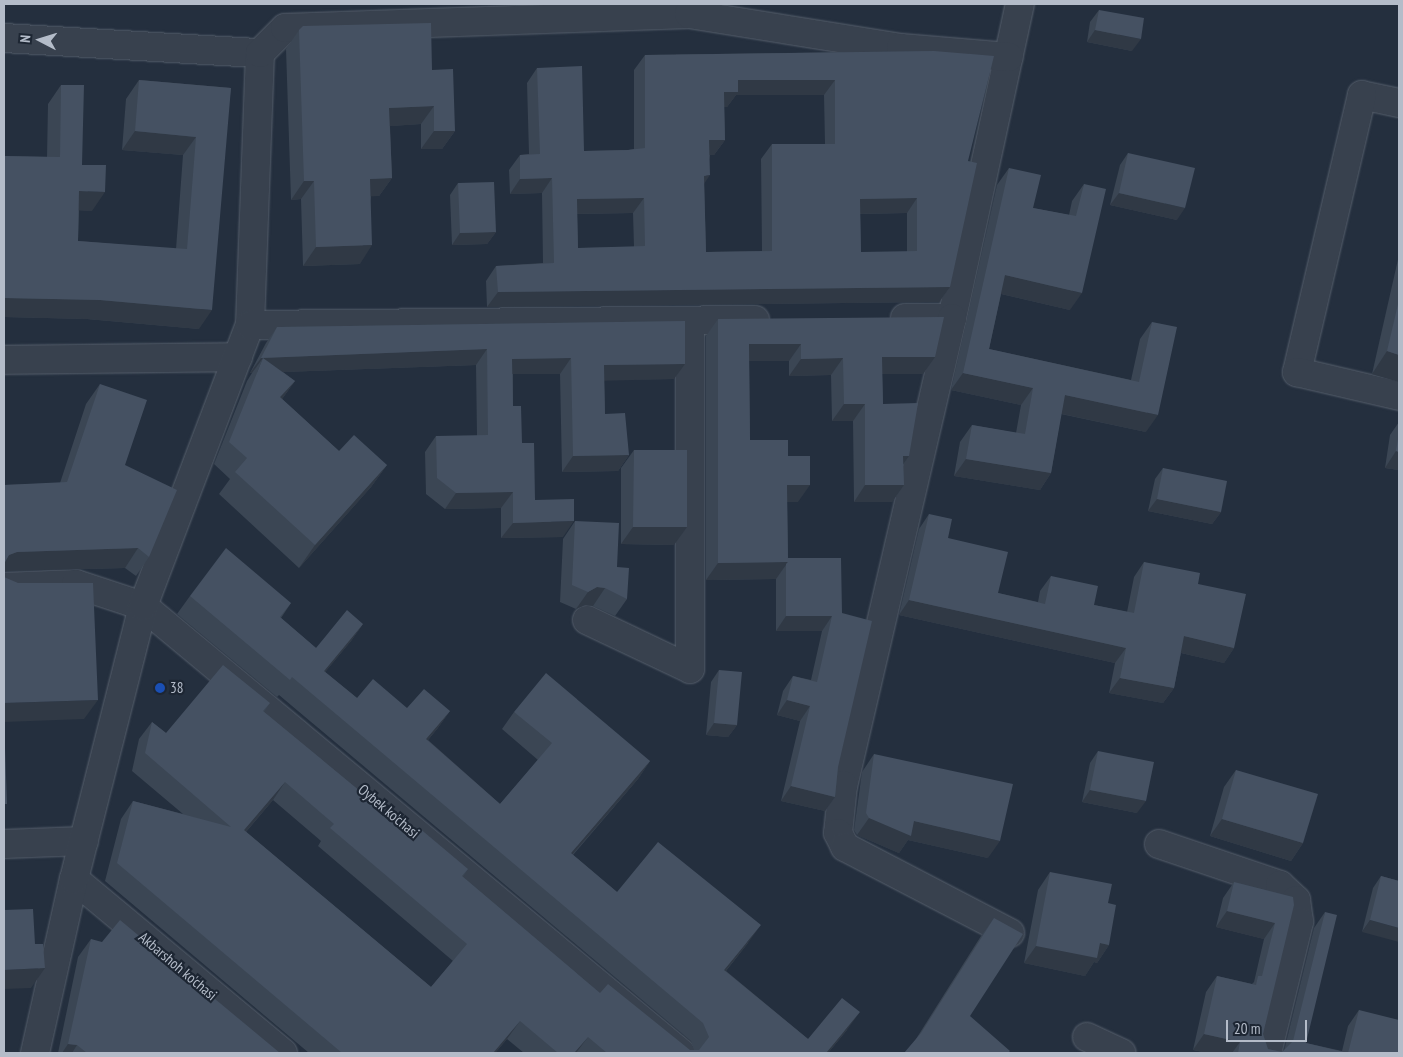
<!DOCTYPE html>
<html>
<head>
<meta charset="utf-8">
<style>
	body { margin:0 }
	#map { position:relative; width:1403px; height:1057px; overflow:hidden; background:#242f3e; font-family:"PT Sans Narrow",sans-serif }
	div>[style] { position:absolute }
	.roads { filter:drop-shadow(0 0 1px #565f6c) drop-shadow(0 0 1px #565f6c) }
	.minor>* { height:28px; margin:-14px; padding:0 14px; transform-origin:14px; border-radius:14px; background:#38414e }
	.wall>* { inset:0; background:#3b4654 }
	.shaded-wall>* { inset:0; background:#303945 }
	.building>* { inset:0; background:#455162 }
	.dots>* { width:14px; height:14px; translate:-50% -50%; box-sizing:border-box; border:2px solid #1d2633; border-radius:50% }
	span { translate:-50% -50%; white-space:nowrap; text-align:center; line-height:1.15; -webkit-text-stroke:4.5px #1d2633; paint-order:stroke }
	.poi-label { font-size:15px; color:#b4bcc9 }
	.left { translate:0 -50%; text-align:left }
	.street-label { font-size:15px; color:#b4bcc9 }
	.frame { position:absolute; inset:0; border:5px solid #b4bcc9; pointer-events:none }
	.north { position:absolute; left:15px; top:15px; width:50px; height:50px; -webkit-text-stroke:4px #1d2633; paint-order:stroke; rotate:275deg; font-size:14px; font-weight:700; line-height:20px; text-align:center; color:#b4bcc9 }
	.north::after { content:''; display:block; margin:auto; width:18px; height:22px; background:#b4bcc9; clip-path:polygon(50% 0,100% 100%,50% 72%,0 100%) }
	.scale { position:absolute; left:1226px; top:1020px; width:81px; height:22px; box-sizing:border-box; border:2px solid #b4bcc9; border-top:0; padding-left:6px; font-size:15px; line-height:18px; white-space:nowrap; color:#b4bcc9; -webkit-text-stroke:4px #1d2633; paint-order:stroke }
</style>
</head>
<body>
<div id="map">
	<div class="roads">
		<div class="minor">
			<i style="left:4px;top:38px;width:256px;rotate:3.4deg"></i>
			<i style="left:1399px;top:103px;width:38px;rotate:-168deg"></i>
			<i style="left:1362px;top:95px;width:285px;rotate:103.2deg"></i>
			<i style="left:1297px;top:372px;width:105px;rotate:13.2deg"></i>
			<i style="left:905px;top:318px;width:47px"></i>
			<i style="left:952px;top:318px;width:321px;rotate:-77.8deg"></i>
			<i style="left:952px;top:318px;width:480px;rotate:103.1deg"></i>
			<i style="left:843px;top:785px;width:48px;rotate:95.9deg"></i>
			<i style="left:838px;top:833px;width:16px;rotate:63deg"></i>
			<i style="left:845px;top:847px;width:186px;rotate:27.5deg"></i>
			<i style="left:250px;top:325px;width:272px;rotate:-87.9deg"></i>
			<i style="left:260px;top:53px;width:35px;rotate:-45deg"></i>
			<i style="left:285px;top:28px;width:404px;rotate:-2deg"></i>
			<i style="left:689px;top:14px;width:215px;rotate:9.1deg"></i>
			<i style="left:901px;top:48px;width:108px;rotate:4.8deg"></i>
			<i style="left:4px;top:360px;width:234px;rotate:-0.7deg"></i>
			<i style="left:4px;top:587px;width:72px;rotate:-2.4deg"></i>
			<i style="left:76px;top:584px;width:71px;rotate:18.2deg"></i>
			<i style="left:143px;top:606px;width:699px;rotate:39.72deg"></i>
			<i style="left:587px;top:620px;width:114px;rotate:25.4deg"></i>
			<i style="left:690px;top:669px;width:348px;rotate:-90deg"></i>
			<i style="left:4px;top:844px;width:80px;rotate:-2.1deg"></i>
			<i style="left:1159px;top:844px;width:128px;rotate:18.7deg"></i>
			<i style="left:1280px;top:885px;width:22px;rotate:43deg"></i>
			<i style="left:1296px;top:900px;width:22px;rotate:82deg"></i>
			<i style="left:1299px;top:922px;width:135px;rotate:103.7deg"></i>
			<i style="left:74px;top:879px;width:272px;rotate:39.8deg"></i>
			<i style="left:1087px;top:1037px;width:38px;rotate:25deg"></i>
			<i style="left:35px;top:1053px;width:178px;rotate:-77.4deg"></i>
			<i style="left:74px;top:879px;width:282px;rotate:-75.8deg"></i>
			<i style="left:143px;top:606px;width:301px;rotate:-69.2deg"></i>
			<i style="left:250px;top:325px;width:505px;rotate:-0.57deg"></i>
		</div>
	</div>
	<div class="wall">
		<i style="clip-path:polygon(1099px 10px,1132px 51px,1087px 42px,1090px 22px)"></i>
		<i style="clip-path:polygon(299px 30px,432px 70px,455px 131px,442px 149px,421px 149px,421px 124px,390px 126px,392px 178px,379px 196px,371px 196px,360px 264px,303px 266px,301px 199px,291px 200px,286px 49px)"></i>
		<i style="clip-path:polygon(evenodd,934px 51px,968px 161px,950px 287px,939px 302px,487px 307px,486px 281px,496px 266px,543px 263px,542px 193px,510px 194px,509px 170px,520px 155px,529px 154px,527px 83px,537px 68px,584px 151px,628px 150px,634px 149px,634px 70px,645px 55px,934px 51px,736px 95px,824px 95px,825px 144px,772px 144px,761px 159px,762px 251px,706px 252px,704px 184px,710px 155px,714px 155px,725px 140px,724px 107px,727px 107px,736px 95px,934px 51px,633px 213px,634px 247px,578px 248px,577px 214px,633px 213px,934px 51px,907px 213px,907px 252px,861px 252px,860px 214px,907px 213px)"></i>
		<i style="clip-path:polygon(139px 80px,231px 88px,199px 329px,87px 319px,4px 317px,4px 156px,47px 157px,48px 104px,61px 85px,82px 165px,92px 211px,79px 210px,78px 241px,176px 249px,183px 155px,122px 150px,126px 99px)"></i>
		<i style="clip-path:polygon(1128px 153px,1177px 220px,1110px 205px,1120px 165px)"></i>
		<i style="clip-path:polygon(1009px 168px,1033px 208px,1069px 215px,1072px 201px,1084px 184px,1070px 310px,1001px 294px,989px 349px,1131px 380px,1140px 339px,1152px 322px,1146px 432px,1061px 414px,1051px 473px,1040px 490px,954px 476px,960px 442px,972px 425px,1016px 433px,1021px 405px,951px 390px,997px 185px)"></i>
		<i style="clip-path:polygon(458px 183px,496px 232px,487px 244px,452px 245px,450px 195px)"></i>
		<i style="clip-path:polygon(1399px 255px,1399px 382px,1372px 374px)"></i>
		<i style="clip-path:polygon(718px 319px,923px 374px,882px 374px,883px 404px,909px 456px,903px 465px,904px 485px,892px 502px,854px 502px,853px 421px,832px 421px,831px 375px,789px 376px,789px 361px,749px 361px,750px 440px,788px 456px,798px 502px,787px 502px,788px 558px,841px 558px,838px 767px,835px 797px,825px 811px,781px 801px,800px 721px,777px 715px,783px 691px,793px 676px,811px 680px,822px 631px,776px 631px,776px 579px,706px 580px,706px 336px)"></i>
		<i style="clip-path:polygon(685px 321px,674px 379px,604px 380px,605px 414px,629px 455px,618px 471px,562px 472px,560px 374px,513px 374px,513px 406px,535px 500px,563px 537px,501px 538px,501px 508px,445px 509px,426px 494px,425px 452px,436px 436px,477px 436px,476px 365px,283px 372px,295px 381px,282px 399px,339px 451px,387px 465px,371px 487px,299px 568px,219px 494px,230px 479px,214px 464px,247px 381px,252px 373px,250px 373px,266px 343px,277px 327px)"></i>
		<i style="clip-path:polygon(100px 384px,125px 465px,149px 557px,136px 576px,125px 568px,4px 571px,4px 485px,60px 483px,86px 404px)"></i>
		<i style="clip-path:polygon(1399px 422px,1399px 470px,1385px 468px,1390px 435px)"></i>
		<i style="clip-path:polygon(634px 450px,674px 545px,621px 544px,621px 468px)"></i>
		<i style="clip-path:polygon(1163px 468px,1221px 512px,1212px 524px,1148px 511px,1155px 479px)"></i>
		<i style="clip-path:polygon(929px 514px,948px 538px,998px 593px,1038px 602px,1040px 591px,1051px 576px,1094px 605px,1127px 612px,1134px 577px,1144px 562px,1198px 584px,1234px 648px,1224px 663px,1181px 653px,1174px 688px,1163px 703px,1109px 693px,1115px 663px,899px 615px,919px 529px)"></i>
		<i style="clip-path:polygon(575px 521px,617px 567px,627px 599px,615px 616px,593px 606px,585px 605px,576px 609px,560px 602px,563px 539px)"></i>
		<i style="clip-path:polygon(evenodd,190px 596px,291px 603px,281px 618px,316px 648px,363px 624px,351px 641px,325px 672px,357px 698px,407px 708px,450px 711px,437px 729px,428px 740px,500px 804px,538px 760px,502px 729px,514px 712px,650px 761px,638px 779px,573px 855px,617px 892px,748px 943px,726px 971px,808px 1039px,847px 1030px,828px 1053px,524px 1053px,507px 1039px,495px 1053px,309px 1053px,105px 881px,121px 819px,133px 801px,183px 814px,132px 771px,139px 739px,152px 722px,166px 733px,270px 703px,264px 712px,412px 834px,468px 869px,463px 877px,600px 993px,690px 1050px,694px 1050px,691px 1041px,279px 695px,277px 697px,177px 614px,190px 596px,273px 800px,321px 841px,318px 846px,453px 961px,431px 987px,246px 832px,273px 800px)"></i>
		<i style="clip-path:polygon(719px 670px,737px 725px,728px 737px,706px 735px,711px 682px)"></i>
		<i style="clip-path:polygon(1098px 751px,1137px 813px,1082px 802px,1090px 763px)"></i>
		<i style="clip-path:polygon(874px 754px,988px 858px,908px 840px,899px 853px,857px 835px,854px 830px,862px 772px)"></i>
		<i style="clip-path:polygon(1236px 770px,1303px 843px,1291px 861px,1210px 836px,1224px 787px)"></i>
		<i style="clip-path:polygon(1050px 872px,1108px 903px,1109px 945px,1097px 963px,1094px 962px,1085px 976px,1024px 963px,1038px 890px)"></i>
		<i style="clip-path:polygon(1381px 876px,1399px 881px,1362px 932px,1373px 888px)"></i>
		<i style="clip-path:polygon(1234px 882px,1293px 897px,1263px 1034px,1268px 1049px,1282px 1052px,1284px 1051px,1314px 928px,1325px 912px,1306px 1043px,1342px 1051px,1348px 1026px,1359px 1010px,1399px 1053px,1208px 1053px,1193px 1050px,1206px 992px,1217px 976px,1252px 984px,1254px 982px,1264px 939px,1216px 927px,1223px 898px)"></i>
		<i style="clip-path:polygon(994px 918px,970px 1016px,916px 1039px,981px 936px)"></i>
		<i style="clip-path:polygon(91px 939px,280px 1053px,58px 1053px,78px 957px)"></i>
	</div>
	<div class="shaded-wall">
		<i style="clip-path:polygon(1095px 30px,1141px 39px,1132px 51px,1087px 42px)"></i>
		<i style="clip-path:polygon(738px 80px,835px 80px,824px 95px,736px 95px,727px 107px,714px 107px,724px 92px)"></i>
		<i style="clip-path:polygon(434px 106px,421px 124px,377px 127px,389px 108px)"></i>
		<i style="clip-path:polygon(135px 131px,196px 137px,183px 155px,122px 150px)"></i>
		<i style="clip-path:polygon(434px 131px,455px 131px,442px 149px,421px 149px)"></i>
		<i style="clip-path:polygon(709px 140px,725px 140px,714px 155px,699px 155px)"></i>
		<i style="clip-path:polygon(710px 175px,700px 190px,704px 176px)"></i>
		<i style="clip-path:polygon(392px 178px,379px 196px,357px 197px,370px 179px)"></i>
		<i style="clip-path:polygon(552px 178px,542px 193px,510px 194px,520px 179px)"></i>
		<i style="clip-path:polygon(304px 181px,314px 181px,301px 199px,291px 200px)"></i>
		<i style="clip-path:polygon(79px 191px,105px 192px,92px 211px,66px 210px)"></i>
		<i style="clip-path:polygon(1119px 193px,1185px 208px,1177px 220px,1110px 205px)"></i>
		<i style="clip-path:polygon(644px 198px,633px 213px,567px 214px,577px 199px)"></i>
		<i style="clip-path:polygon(917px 198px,907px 213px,850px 214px,860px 199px)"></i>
		<i style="clip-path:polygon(496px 232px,487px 244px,452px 245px,460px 233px)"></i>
		<i style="clip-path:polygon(372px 245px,360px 264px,303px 266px,316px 247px)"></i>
		<i style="clip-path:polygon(1005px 275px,1082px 293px,1070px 310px,993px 292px)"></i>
		<i style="clip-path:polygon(950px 287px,939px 302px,487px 307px,498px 292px)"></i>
		<i style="clip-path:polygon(4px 298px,100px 300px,212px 310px,199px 329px,87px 319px,4px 317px)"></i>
		<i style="clip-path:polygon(749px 344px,801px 344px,789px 361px,737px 361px)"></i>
		<i style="clip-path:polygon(487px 349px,476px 365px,257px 373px,263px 358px,252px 373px,250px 373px,261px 358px)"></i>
		<i style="clip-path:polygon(1387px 351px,1399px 355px,1399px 382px,1372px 374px)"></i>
		<i style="clip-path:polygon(882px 357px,935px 357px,923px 374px,870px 374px)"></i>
		<i style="clip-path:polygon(571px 358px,560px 374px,501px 374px,512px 359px)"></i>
		<i style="clip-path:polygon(843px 358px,831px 375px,789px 376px,801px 359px)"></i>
		<i style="clip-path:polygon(685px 364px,674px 379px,593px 381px,604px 365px)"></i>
		<i style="clip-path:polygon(963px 373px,1033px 388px,1021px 405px,951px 390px)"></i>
		<i style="clip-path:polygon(295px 381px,279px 403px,280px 397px)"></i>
		<i style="clip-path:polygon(1065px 395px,1158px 415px,1146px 432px,1053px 412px)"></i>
		<i style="clip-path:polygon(844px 404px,865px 404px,853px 421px,832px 421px)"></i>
		<i style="clip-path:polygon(1396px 451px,1399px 452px,1399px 470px,1385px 468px)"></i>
		<i style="clip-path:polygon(629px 455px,618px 471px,562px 472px,573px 456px)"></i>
		<i style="clip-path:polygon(903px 456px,909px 456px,897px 473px)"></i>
		<i style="clip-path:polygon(966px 459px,1051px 473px,1040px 490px,954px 476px)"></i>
		<i style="clip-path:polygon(387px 465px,371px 487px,299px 568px,315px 545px)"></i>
		<i style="clip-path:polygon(787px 485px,810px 485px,798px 502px,775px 502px)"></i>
		<i style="clip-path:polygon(865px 485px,904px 485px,892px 502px,854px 502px)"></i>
		<i style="clip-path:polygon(513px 492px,501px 508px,445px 509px,456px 493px)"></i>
		<i style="clip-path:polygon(1157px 499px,1221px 512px,1212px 524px,1148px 511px)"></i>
		<i style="clip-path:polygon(574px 521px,563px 537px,501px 538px,513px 523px)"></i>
		<i style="clip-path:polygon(633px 527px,687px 527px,674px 545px,621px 544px)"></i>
		<i style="clip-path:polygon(138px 548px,125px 568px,4px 571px,4px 562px,9px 555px,17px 552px)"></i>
		<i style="clip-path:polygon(788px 562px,776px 579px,706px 580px,718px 563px)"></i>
		<i style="clip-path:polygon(597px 587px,605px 588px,593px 606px,585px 605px,576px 609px,588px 592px)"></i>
		<i style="clip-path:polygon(909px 600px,1126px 648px,1115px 663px,899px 615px)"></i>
		<i style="clip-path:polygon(786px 616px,832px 616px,822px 631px,776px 631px)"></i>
		<i style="clip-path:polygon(363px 624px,351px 641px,311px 689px,324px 671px)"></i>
		<i style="clip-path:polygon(1184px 636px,1234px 648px,1224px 663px,1173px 651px)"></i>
		<i style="clip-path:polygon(1120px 678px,1174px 688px,1163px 703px,1109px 693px)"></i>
		<i style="clip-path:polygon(98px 700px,84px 719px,4px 722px,4px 703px)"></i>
		<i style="clip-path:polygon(787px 700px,810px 706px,800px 721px,777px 715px)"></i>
		<i style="clip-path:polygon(450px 711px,437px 729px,414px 757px,426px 739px)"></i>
		<i style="clip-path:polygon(714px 723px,737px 725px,728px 737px,706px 735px)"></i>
		<i style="clip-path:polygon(650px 761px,638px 779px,558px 871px,571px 853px)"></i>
		<i style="clip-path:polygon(285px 782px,273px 800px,232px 848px,244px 830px)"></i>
		<i style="clip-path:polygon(791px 786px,835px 797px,825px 811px,781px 801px)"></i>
		<i style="clip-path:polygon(1090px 790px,1146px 801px,1137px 813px,1082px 802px)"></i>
		<i style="clip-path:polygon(869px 818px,914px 821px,1000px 841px,988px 858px,908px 840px,899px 853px,857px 835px)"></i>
		<i style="clip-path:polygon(1222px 819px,1303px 843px,1291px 861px,1210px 836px)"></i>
		<i style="clip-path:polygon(1227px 911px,1275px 923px,1264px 939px,1216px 927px)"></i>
		<i style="clip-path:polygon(1370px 920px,1399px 928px,1399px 942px,1362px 932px)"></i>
		<i style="clip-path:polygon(761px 925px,748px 943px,712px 988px,724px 970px)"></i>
		<i style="clip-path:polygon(1100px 943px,1109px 945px,1097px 963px,1094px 962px,1085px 976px,1024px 963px,1036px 946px)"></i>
		<i style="clip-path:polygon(45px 968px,31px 988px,4px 989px,4px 970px)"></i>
		<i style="clip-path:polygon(860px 1012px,847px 1030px,828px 1053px,826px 1053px)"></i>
		<i style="clip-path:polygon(520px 1021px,507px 1039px,495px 1053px,493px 1053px)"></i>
		<i style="clip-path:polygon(1204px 1034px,1240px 1042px,1232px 1053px,1208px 1053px,1193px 1050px)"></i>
		<i style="clip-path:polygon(588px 1037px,576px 1053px,574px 1053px)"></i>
		<i style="clip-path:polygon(68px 1044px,77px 1045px,72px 1053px,62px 1053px)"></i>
	</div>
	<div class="building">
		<i style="clip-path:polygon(1099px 10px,1144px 18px,1141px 39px,1095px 30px)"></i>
		<i style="clip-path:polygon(431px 23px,432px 70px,453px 69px,455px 131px,434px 131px,434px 106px,389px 108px,392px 178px,370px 179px,372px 245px,316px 247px,314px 181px,304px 181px,299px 30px,303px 26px)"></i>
		<i style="clip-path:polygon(evenodd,934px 51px,994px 56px,968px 161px,977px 163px,950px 287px,498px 292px,496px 266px,554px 263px,552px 178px,520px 179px,520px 155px,540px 154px,537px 68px,582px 66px,584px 151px,628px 150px,645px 148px,645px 55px,934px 51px,738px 80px,835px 80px,835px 144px,772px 144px,772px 251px,706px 252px,704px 176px,710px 175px,709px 140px,725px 140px,724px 92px,738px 92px,738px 80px,934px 51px,644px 198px,645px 246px,578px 248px,577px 199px,644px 198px,934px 51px,917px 198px,917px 251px,861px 252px,860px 199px,917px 198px)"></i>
		<i style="clip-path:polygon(139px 80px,231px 88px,212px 310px,100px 300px,4px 298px,4px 156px,60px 157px,61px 85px,84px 85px,82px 165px,106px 165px,105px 192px,79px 191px,78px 241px,187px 249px,196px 137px,135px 131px)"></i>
		<i style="clip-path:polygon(1128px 153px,1195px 168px,1185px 208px,1119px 193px)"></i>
		<i style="clip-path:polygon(1009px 168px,1041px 175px,1033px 208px,1076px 216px,1084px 184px,1106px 189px,1082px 293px,1005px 275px,989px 349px,1139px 382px,1152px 322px,1177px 327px,1158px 415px,1065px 395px,1051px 473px,966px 459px,972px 425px,1025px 434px,1033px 388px,963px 373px)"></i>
		<i style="clip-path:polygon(494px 182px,496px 232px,460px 233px,458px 183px)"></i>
		<i style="clip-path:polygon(1399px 300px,1399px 355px,1387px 351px)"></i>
		<i style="clip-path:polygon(944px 317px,935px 357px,882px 357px,883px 404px,918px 403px,909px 456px,903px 456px,904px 485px,865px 485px,865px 404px,844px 404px,843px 358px,801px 359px,801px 344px,749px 344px,750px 440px,788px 440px,788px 456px,810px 456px,810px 485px,787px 485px,788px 562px,718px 563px,718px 319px)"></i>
		<i style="clip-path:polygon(685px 321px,685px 364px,604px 365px,605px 414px,625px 413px,629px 455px,573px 456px,571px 358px,512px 359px,513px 406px,521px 406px,522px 443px,534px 443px,535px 500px,574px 499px,574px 521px,513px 523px,513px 492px,456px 493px,437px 478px,436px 436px,488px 435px,487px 349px,261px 358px,277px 327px)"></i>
		<i style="clip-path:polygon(263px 358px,295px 381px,280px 397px,339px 451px,354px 435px,387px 465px,315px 545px,235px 472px,247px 458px,229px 442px)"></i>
		<i style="clip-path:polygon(100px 384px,147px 400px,125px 465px,177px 490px,149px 557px,138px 548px,17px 552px,9px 555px,4px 564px,4px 485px,67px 482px)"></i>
		<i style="clip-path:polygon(1399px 433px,1399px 452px,1396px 451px)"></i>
		<i style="clip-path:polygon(634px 450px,687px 450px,687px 527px,633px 527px)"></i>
		<i style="clip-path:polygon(1163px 468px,1227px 481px,1221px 512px,1157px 499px)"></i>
		<i style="clip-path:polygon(929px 514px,952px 519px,948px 538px,1008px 552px,998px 593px,1045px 604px,1051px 576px,1098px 586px,1094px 605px,1134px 613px,1144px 562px,1200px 573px,1198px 584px,1246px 594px,1234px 648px,1184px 636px,1174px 688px,1120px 678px,1126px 648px,909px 600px)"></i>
		<i style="clip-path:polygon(575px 521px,619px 523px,617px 567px,629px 568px,627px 599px,605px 588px,597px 587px,588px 592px,572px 585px)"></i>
		<i style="clip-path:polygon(evenodd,226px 548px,291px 603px,280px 617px,316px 648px,347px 610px,363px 624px,324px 671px,357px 698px,373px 679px,407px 708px,424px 689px,450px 711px,426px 739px,500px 804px,552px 743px,514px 712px,546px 673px,650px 761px,571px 853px,617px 892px,658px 842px,761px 925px,724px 970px,808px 1039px,842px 998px,860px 1012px,826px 1053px,740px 1053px,739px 1052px,738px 1053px,607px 1053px,588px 1037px,574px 1053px,558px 1053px,520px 1021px,493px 1053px,342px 1053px,117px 863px,133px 801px,231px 827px,145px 753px,152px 722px,166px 733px,223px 665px,270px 703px,263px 711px,412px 834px,418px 827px,468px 869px,462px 876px,600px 993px,608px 984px,690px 1050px,699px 1050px,709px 1037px,703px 1023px,292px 677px,290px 680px,190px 596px,226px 548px,285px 782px,334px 824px,330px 828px,467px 944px,431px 987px,244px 830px,285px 782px)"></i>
		<i style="clip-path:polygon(788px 558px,841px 558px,842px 613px,872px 621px,838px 767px,835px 797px,791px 786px,810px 706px,787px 700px,793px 676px,817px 682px,832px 616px,786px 616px,786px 564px,788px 562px)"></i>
		<i style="clip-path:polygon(4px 574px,4px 577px,18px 583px,93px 583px,98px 700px,4px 703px)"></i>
		<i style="clip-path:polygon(719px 670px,742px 672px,737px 725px,714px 723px)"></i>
		<i style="clip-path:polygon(4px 720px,7px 804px,4px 804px)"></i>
		<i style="clip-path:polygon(1098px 751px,1154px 762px,1146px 801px,1090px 790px)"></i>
		<i style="clip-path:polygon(874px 754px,1013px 784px,1000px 841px,914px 821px,911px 836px,869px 818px,866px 813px)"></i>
		<i style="clip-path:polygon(1236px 770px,1318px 794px,1303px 843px,1222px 819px)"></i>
		<i style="clip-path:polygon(1050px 872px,1112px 884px,1108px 903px,1116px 905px,1109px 945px,1100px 943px,1097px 958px,1036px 946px)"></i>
		<i style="clip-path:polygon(1381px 876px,1399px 881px,1399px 928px,1370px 920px)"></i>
		<i style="clip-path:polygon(1234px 882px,1293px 897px,1294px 905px,1263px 1034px,1268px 1049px,1282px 1052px,1293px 1041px,1325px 912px,1337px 915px,1306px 1043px,1348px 1053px,1359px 1010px,1399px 1020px,1399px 1053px,1238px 1053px,1240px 1042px,1204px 1034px,1217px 976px,1256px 985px,1258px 976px,1262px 976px,1275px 923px,1227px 911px)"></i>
		<i style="clip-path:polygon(33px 909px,35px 944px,43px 944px,45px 968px,4px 970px,4px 910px)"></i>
		<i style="clip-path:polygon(994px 918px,1023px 934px,970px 1016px,1010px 1051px,1008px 1053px,904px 1053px,921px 1033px)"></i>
		<i style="clip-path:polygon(120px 920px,280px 1053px,87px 1053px,77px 1045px,68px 1044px,91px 939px,102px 942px)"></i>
	</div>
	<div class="dots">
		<i style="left:160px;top:688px;background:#1a4fb4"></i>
	</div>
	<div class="poi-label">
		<span class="left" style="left:170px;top:688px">38</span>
	</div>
	<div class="street-label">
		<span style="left:389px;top:811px;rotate:40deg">Oybek ko'chasi</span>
		<span style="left:178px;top:966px;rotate:40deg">Akbarshoh ko'chasi</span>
	</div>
	<div class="frame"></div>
	<div class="north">N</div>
	<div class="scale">20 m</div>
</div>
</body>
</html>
